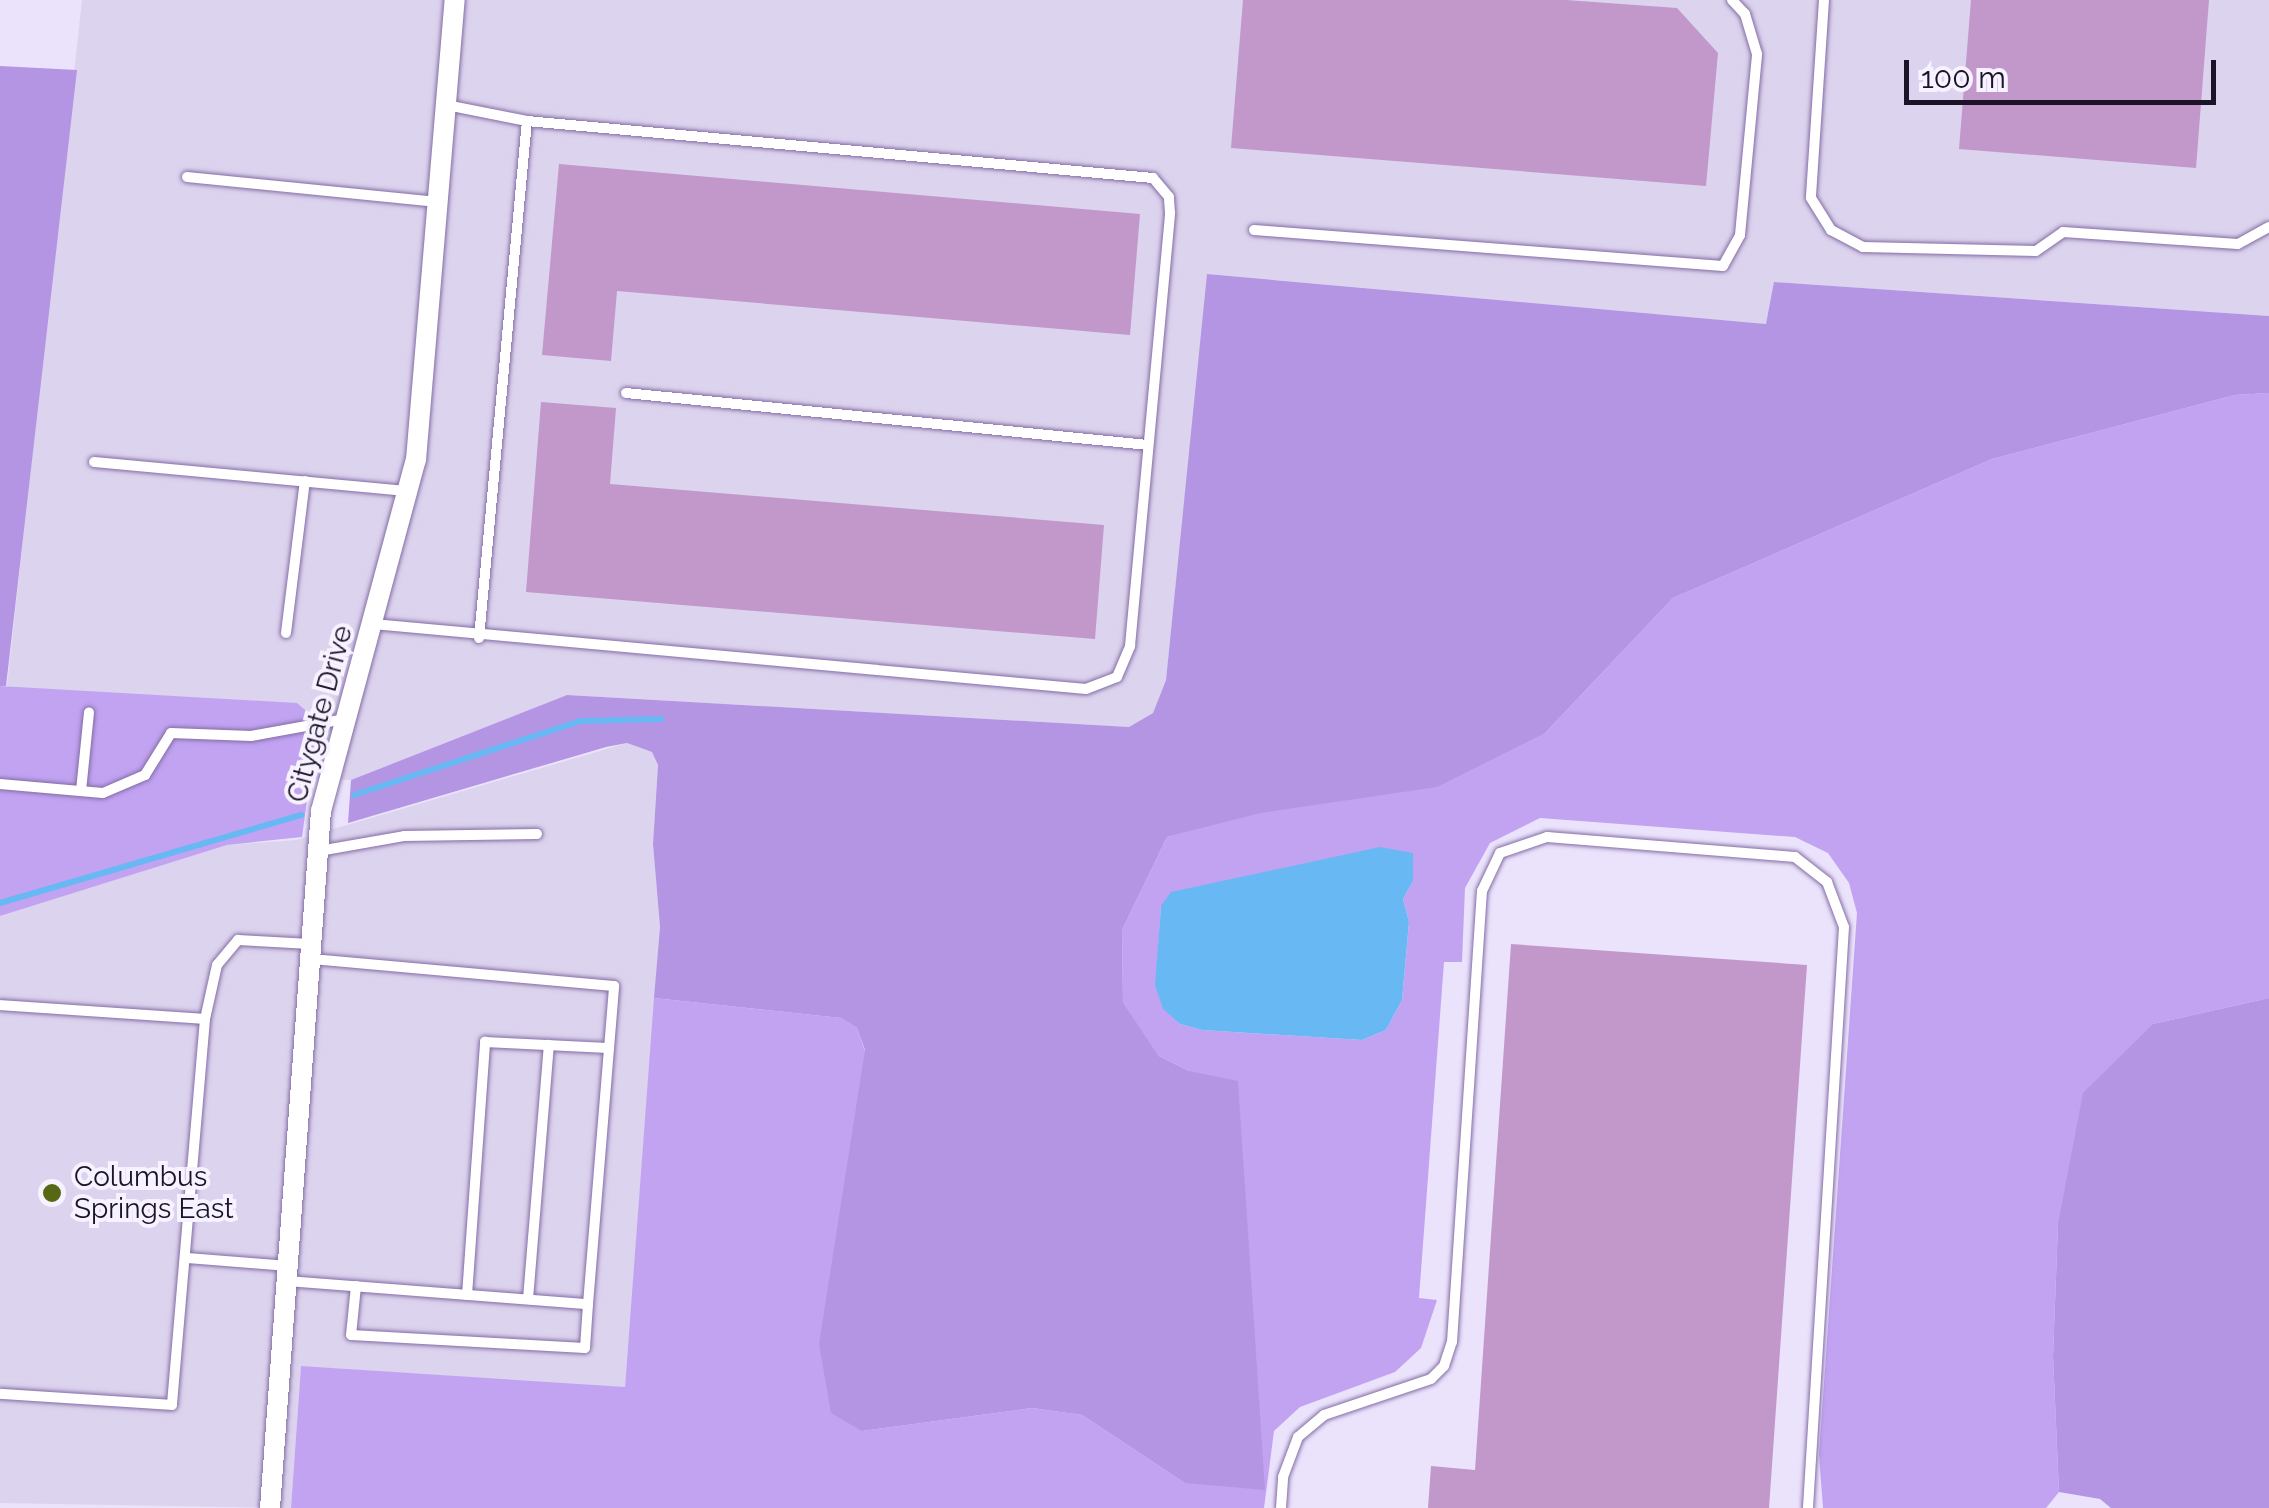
<!DOCTYPE html>
<html>
<head>
<meta charset="utf-8">
<style>
	body { margin:0 }
	#map { position:relative; width:2269px; height:1508px; overflow:hidden; background:#ebe3fc; font-family:Raleway,sans-serif }
	div>[style] { position:absolute }
	.built>* { inset:0; background:#dcd3ee }
	.green>* { inset:0; background:#c1a3f2 }
	.forest>* { inset:0; background:#b495e4 }
	.water>* { inset:0; background:#68b9f3 }
	.stream>* { height:6px; margin:-3px; padding:0 3px; transform-origin:3px; border-radius:3px; background:#68b9f3 }
	.building>* { inset:0; background:#c297ca }
	.roads { filter:drop-shadow(0 0 2px #836da5) drop-shadow(0 0 2px #836da5) }
	.lane>* { height:10px; margin:-5px; padding:0 5px; transform-origin:5px; border-radius:5px; background:#fff }
	.street>* { height:20px; margin:-10px; padding:0 10px; transform-origin:10px; border-radius:10px; background:#fff }
	.dots>* { width:28px; height:28px; translate:-50% -50%; box-sizing:border-box; border:5px solid #f7f2ff; border-radius:50% }
	span { translate:-50% -50%; white-space:nowrap; text-align:center; line-height:1.15; -webkit-text-stroke:8px #f7f2ff; paint-order:stroke }
	.street-label { font-size:28px; color:#1c1329 }
	.poi-label { font-size:28px; color:#1c1329 }
	.left { translate:0 -50%; text-align:left }
	.scale { position:absolute; left:1904px; top:60px; width:312px; height:45px; box-sizing:border-box; border:5px solid #1c1329; border-top:0; padding-left:12px; font-size:30px; line-height:35px; white-space:nowrap; color:#1c1329; -webkit-text-stroke:8px #f7f2ff; paint-order:stroke }
</style>
</head>
<body>
<div id="map">
	<div class="built">
		<i style="clip-path:polygon(82px 0,2269px 0,2269px 316px,1775px 282px,1766px 324px,1208px 274px,1166px 680px,1153px 713px,1129px 727px,567px 695px,351px 780px,308px 779px,318px 721px,7px 686px)"></i>
		<i style="clip-path:polygon(627px 743px,652px 752px,658px 764px,653px 844px,660px 927px,625px 1388px,301px 1366px,291px 1508px,0 1503px,0 916px,227px 845px,296px 840px)"></i>
	</div>
	<div class="green">
		<i style="clip-path:polygon(evenodd,2269px 393px,2269px 998px,2153px 1024px,2058px 1224px,2053px 1356px,2059px 1492px,2046px 1508px,1823px 1508px,1819px 1454px,1857px 913px,1849px 883px,1828px 853px,1795px 837px,1540px 818px,1490px 843px,1465px 888px,1462px 962px,1444px 962px,1419px 1298px,1437px 1300px,1421px 1348px,1395px 1372px,1300px 1407px,1274px 1431px,1264px 1508px,291px 1508px,301px 1366px,625px 1387px,654px 998px,841px 1018px,857px 1028px,865px 1051px,862px 1431px,1032px 1408px,1082px 1415px,1185px 1483px,1189px 1071px,1159px 1056px,1123px 1004px,1122px 930px,1167px 837px,1545px 733px,1673px 598px,1992px 459px,2235px 395px,2269px 393px,1413px 881px,1403px 899px,1409px 922px,1402px 1000px,1386px 1030px,1362px 1040px,1202px 1030px,1180px 1024px,1163px 1008px,1156px 985px,1161px 906px,1413px 881px)"></i>
		<i style="clip-path:polygon(0 686px,297px 703px,318px 721px,302px 837px,227px 845px,0 916px)"></i>
	</div>
	<div class="forest">
		<i style="clip-path:polygon(0 66px,77px 70px,6px 686px,0 686px)"></i>
		<i style="clip-path:polygon(1207px 274px,1766px 324px,1774px 282px,2269px 316px,2269px 393px,2235px 395px,1992px 459px,1673px 598px,1545px 733px,1437px 787px,1260px 813px,1167px 837px,1122px 930px,1123px 1003px,1159px 1056px,1189px 1071px,1238px 1081px,1265px 1490px,1185px 1483px,1082px 1415px,1032px 1408px,862px 1431px,831px 1413px,819px 1344px,865px 1050px,857px 1028px,841px 1018px,654px 998px,660px 927px,653px 844px,658px 765px,652px 752px,627px 743px,606px 747px,348px 823px,351px 780px,567px 695px,1129px 727px,1153px 713px,1166px 680px)"></i>
		<i style="clip-path:polygon(2269px 998px,2269px 1508px,2111px 1508px,2100px 1499px,2059px 1492px,2053px 1356px,2058px 1224px,2083px 1093px,2153px 1024px)"></i>
	</div>
	<div class="water">
		<i style="clip-path:polygon(1380px 847px,1413px 853px,1413px 881px,1403px 899px,1409px 922px,1402px 1000px,1386px 1030px,1362px 1040px,1202px 1030px,1180px 1024px,1163px 1009px,1155px 985px,1161px 906px,1171px 892px)"></i>
	</div>
	<div class="stream">
		<i style="left:354px;top:795px;width:238px;rotate:-18.1deg"></i>
		<i style="left:580px;top:721px;width:81px;rotate:-1.4deg"></i>
		<i style="left:0;top:903px;width:314px;rotate:-16.3deg"></i>
	</div>
	<div class="building">
		<i style="clip-path:polygon(1243px 0,1566px 0,1677px 8px,1718px 53px,1706px 186px,1231px 148px)"></i>
		<i style="clip-path:polygon(1971px 0,2209px 0,2196px 168px,1959px 149px)"></i>
		<i style="clip-path:polygon(559px 164px,1140px 214px,1130px 335px,617px 291px,611px 361px,542px 355px)"></i>
		<i style="clip-path:polygon(541px 402px,616px 408px,610px 484px,1104px 525px,1095px 639px,526px 592px)"></i>
		<i style="clip-path:polygon(1511px 944px,1807px 965px,1769px 1508px,1428px 1508px,1431px 1466px,1475px 1470px)"></i>
	</div>
	<div class="roads">
		<div class="lane">
			<i style="left:1824px;top:0;width:198px;rotate:93.8deg"></i>
			<i style="left:1811px;top:198px;width:38px;rotate:58deg"></i>
			<i style="left:1831px;top:230px;width:36px;rotate:28deg"></i>
			<i style="left:1863px;top:247px;width:173px;rotate:1.3deg"></i>
			<i style="left:2036px;top:251px;width:33px;rotate:-35deg"></i>
			<i style="left:2063px;top:232px;width:175px;rotate:3.9deg"></i>
			<i style="left:2238px;top:244px;width:35px;rotate:-29deg"></i>
			<i style="left:187px;top:177px;width:252px;rotate:5.7deg"></i>
			<i style="left:1254px;top:230px;width:470px;rotate:4.4deg"></i>
			<i style="left:1723px;top:266px;width:35px;rotate:-61deg"></i>
			<i style="left:1740px;top:235px;width:182px;rotate:-84.6deg"></i>
			<i style="left:1757px;top:54px;width:42px;rotate:-106.7deg"></i>
			<i style="left:1745px;top:14px;width:19px;rotate:-133deg"></i>
			<i style="left:626px;top:393px;width:525px;rotate:5.69deg"></i>
			<i style="left:94px;top:462px;width:314px;rotate:5.3deg"></i>
			<i style="left:373px;top:624px;width:716px;rotate:5.21deg"></i>
			<i style="left:1086px;top:689px;width:33px;rotate:-21deg"></i>
			<i style="left:1117px;top:677px;width:34px;rotate:-67deg"></i>
			<i style="left:1130px;top:646px;width:435px;rotate:-84.7deg"></i>
			<i style="left:1170px;top:213px;width:16px;rotate:-94deg"></i>
			<i style="left:1169px;top:197px;width:25px;rotate:-130deg"></i>
			<i style="left:1153px;top:178px;width:629px;rotate:-174.8deg"></i>
			<i style="left:527px;top:121px;width:83px;rotate:-168.8deg"></i>
			<i style="left:286px;top:633px;width:153px;rotate:-82.9deg"></i>
			<i style="left:479px;top:638px;width:519px;rotate:-84.7deg"></i>
			<i style="left:0;top:784px;width:103px;rotate:5deg"></i>
			<i style="left:103px;top:793px;width:46px;rotate:-23.2deg"></i>
			<i style="left:145px;top:775px;width:49px;rotate:-58.2deg"></i>
			<i style="left:171px;top:733px;width:80px;rotate:2.1deg"></i>
			<i style="left:251px;top:736px;width:96px;rotate:-10.3deg"></i>
			<i style="left:81px;top:791px;width:79px;rotate:-84.2deg"></i>
			<i style="left:319px;top:851px;width:86px;rotate:-10deg"></i>
			<i style="left:404px;top:836px;width:133px;rotate:-0.9deg"></i>
			<i style="left:0;top:1005px;width:205px;rotate:3.9deg"></i>
			<i style="left:205px;top:1019px;width:387px;rotate:94.9deg"></i>
			<i style="left:172px;top:1405px;width:172px;rotate:-176.3deg"></i>
			<i style="left:205px;top:1019px;width:55px;rotate:-77.5deg"></i>
			<i style="left:217px;top:965px;width:33px;rotate:-50deg"></i>
			<i style="left:238px;top:940px;width:72px;rotate:3.2deg"></i>
			<i style="left:186px;top:1258px;width:101px;rotate:4.5deg"></i>
			<i style="left:287px;top:1281px;width:302px;rotate:4.4deg"></i>
			<i style="left:588px;top:1304px;width:319px;rotate:-85.3deg"></i>
			<i style="left:614px;top:986px;width:304px;rotate:-174.9deg"></i>
			<i style="left:356px;top:1286px;width:49px;rotate:95.8deg"></i>
			<i style="left:351px;top:1335px;width:234px;rotate:3.2deg"></i>
			<i style="left:585px;top:1348px;width:44px;rotate:-86.1deg"></i>
			<i style="left:467px;top:1295px;width:254px;rotate:-85.9deg"></i>
			<i style="left:485px;top:1042px;width:123px;rotate:2.8deg"></i>
			<i style="left:528px;top:1299px;width:255px;rotate:-85.3deg"></i>
			<i style="left:1281px;top:1508px;width:31px;rotate:-86deg"></i>
			<i style="left:1283px;top:1477px;width:43px;rotate:-69.4deg"></i>
			<i style="left:1298px;top:1437px;width:34px;rotate:-40deg"></i>
			<i style="left:1324px;top:1415px;width:113px;rotate:-18.6deg"></i>
			<i style="left:1431px;top:1379px;width:18px;rotate:-45deg"></i>
			<i style="left:1444px;top:1366px;width:25px;rotate:-72deg"></i>
			<i style="left:1452px;top:1342px;width:452px;rotate:-86.2deg"></i>
			<i style="left:1482px;top:891px;width:42px;rotate:-64.7deg"></i>
			<i style="left:1500px;top:853px;width:50px;rotate:-18.8deg"></i>
			<i style="left:1547px;top:837px;width:249px;rotate:4.6deg"></i>
			<i style="left:1795px;top:857px;width:41px;rotate:38deg"></i>
			<i style="left:1827px;top:882px;width:48px;rotate:69.3deg"></i>
			<i style="left:1844px;top:927px;width:582px;rotate:93.55deg"></i>
		</div>
		<div class="street">
			<i style="left:270px;top:1508px;width:699px;rotate:-85.82deg"></i>
			<i style="left:321px;top:811px;width:364px;rotate:-74.9deg"></i>
			<i style="left:416px;top:460px;width:462px;rotate:-85.2deg"></i>
		</div>
	</div>
	<div class="dots">
		<i style="left:52px;top:1193px;background:#566813"></i>
	</div>
	<div class="street-label">
		<span style="left:320px;top:714px;rotate:-75deg">Citygate Drive</span>
	</div>
	<div class="poi-label">
		<span class="left" style="left:74px;top:1193px">Columbus<br>Springs East</span>
	</div>
	<div class="scale">100 m</div>
</div>
</body>
</html>
